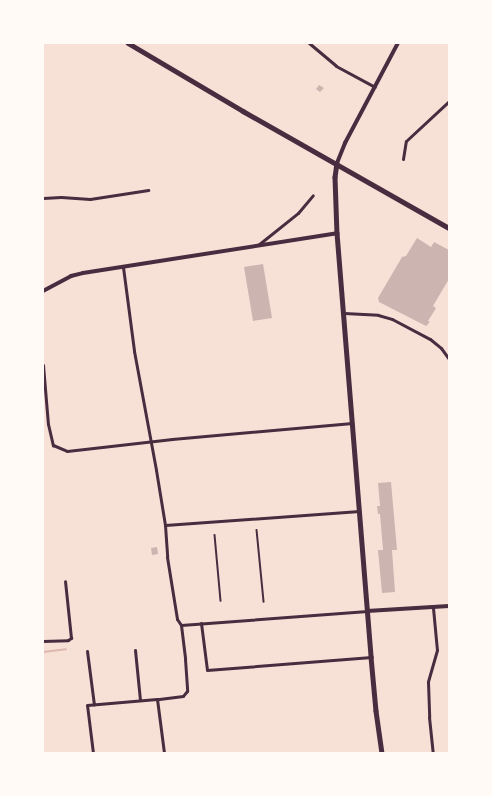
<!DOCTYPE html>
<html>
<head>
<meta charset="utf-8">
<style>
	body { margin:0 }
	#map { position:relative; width:492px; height:796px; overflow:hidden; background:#f7e1d7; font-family:"Open Sans",sans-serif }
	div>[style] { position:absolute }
	.stream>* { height:2px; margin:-1px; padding:0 1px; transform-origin:1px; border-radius:1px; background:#dcb8b0 }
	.building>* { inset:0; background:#ccb4b1 }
	.path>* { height:1.5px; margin:-0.75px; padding:0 0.75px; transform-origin:0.75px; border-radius:0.75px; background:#4a2c40 }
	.minor>* { height:3px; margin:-1.5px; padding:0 1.5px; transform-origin:1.5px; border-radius:1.5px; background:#4a2c40 }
	.tertiary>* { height:4px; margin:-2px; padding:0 2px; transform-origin:2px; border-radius:2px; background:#4a2c40 }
	.secondary>* { height:4.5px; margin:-2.25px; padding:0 2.25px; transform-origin:2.25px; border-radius:2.25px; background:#4a2c40 }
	span { translate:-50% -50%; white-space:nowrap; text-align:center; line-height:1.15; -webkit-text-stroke:3px #fffaf5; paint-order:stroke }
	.frame { position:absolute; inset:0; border:44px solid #fffaf5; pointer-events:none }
</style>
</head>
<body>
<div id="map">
	<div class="stream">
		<i style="left:43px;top:652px;width:23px;rotate:-7deg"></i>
	</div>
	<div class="building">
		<i style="clip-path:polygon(319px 85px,324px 88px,320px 92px,316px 89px)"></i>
		<i style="clip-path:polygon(417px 238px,431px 247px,434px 242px,449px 250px,449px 279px,433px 306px,436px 308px,428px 321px,430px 322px,426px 326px,379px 302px,378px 298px,402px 257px,406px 256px)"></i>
		<i style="clip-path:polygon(263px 264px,272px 318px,253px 321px,244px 267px)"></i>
		<i style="clip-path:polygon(391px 482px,397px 550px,392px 550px,395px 592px,382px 593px,378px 550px,383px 550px,380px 514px,378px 514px,377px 506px,380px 506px,378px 483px)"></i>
		<i style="clip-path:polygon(157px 547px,158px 554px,152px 555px,151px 548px)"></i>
	</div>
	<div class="path">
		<i style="left:257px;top:530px;width:72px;rotate:84.4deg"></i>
		<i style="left:215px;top:535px;width:66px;rotate:84.8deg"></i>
	</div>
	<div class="minor">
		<i style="left:309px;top:43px;width:35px;rotate:40deg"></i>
		<i style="left:336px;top:66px;width:44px;rotate:28.3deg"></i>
		<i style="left:403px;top:159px;width:18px;rotate:-81deg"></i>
		<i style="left:406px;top:141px;width:59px;rotate:-42.9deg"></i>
		<i style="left:43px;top:198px;width:18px;rotate:-3deg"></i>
		<i style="left:61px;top:197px;width:29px;rotate:4deg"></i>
		<i style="left:90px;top:199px;width:59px;rotate:-8.8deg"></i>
		<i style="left:258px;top:245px;width:51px;rotate:-38.7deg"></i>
		<i style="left:298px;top:213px;width:23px;rotate:-50deg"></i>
		<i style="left:123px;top:267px;width:85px;rotate:82.5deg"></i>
		<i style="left:134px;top:351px;width:121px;rotate:79.5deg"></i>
		<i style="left:156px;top:470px;width:56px;rotate:80.7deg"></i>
		<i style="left:165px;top:525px;width:32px;rotate:86deg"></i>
		<i style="left:167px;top:557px;width:63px;rotate:80.8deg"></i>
		<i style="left:177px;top:619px;width:7px;rotate:56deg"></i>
		<i style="left:181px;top:625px;width:34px;rotate:83deg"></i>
		<i style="left:185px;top:659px;width:32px;rotate:86deg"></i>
		<i style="left:187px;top:691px;width:6px;rotate:129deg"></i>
		<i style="left:183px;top:696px;width:26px;rotate:173deg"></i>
		<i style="left:157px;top:699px;width:54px;rotate:82.6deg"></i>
		<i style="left:344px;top:313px;width:34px;rotate:3deg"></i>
		<i style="left:378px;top:315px;width:15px;rotate:16deg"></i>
		<i style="left:392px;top:319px;width:43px;rotate:27.8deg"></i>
		<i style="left:430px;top:339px;width:14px;rotate:39deg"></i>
		<i style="left:441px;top:348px;width:14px;rotate:54deg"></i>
		<i style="left:43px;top:365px;width:59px;rotate:85.2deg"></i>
		<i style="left:48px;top:424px;width:22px;rotate:77deg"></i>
		<i style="left:53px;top:445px;width:15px;rotate:23deg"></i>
		<i style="left:67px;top:451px;width:106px;rotate:-6.5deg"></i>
		<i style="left:172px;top:439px;width:181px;rotate:-5.1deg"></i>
		<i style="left:165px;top:525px;width:195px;rotate:-4.1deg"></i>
		<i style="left:433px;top:608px;width:42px;rotate:84.6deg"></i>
		<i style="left:437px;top:650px;width:33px;rotate:106deg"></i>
		<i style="left:428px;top:682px;width:35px;rotate:88deg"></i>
		<i style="left:429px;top:717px;width:36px;rotate:84deg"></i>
		<i style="left:201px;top:623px;width:47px;rotate:82.7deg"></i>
		<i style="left:207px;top:670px;width:165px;rotate:-4.5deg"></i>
		<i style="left:181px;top:625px;width:187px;rotate:-4.3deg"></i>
		<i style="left:43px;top:641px;width:25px;rotate:-2deg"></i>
		<i style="left:68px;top:640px;width:4px;rotate:-34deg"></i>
		<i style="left:71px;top:638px;width:57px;rotate:-96deg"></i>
		<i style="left:135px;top:650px;width:50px;rotate:84.3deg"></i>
		<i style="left:87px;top:651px;width:54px;rotate:82.6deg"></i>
		<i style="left:93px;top:753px;width:48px;rotate:-97.1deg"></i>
		<i style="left:87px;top:705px;width:70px;rotate:-4.9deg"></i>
	</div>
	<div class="tertiary">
		<i style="left:337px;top:163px;width:22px;rotate:-68deg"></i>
		<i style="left:345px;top:143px;width:113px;rotate:-62.1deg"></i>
		<i style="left:43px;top:291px;width:32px;rotate:-28deg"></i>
		<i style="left:71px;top:276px;width:12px;rotate:-14deg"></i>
		<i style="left:83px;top:273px;width:257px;rotate:-8.9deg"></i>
		<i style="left:367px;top:611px;width:82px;rotate:-3.5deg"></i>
	</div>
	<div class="secondary">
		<i style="left:128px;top:43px;width:134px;rotate:30.6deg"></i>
		<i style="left:243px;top:111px;width:237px;rotate:29.6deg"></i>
		<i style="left:337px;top:163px;width:14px;rotate:98deg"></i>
		<i style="left:335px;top:177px;width:56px;rotate:88deg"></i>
		<i style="left:337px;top:233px;width:425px;rotate:85.4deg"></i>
		<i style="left:371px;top:657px;width:54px;rotate:84.7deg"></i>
		<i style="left:376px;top:711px;width:42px;rotate:81.9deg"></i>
	</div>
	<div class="frame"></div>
</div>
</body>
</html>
